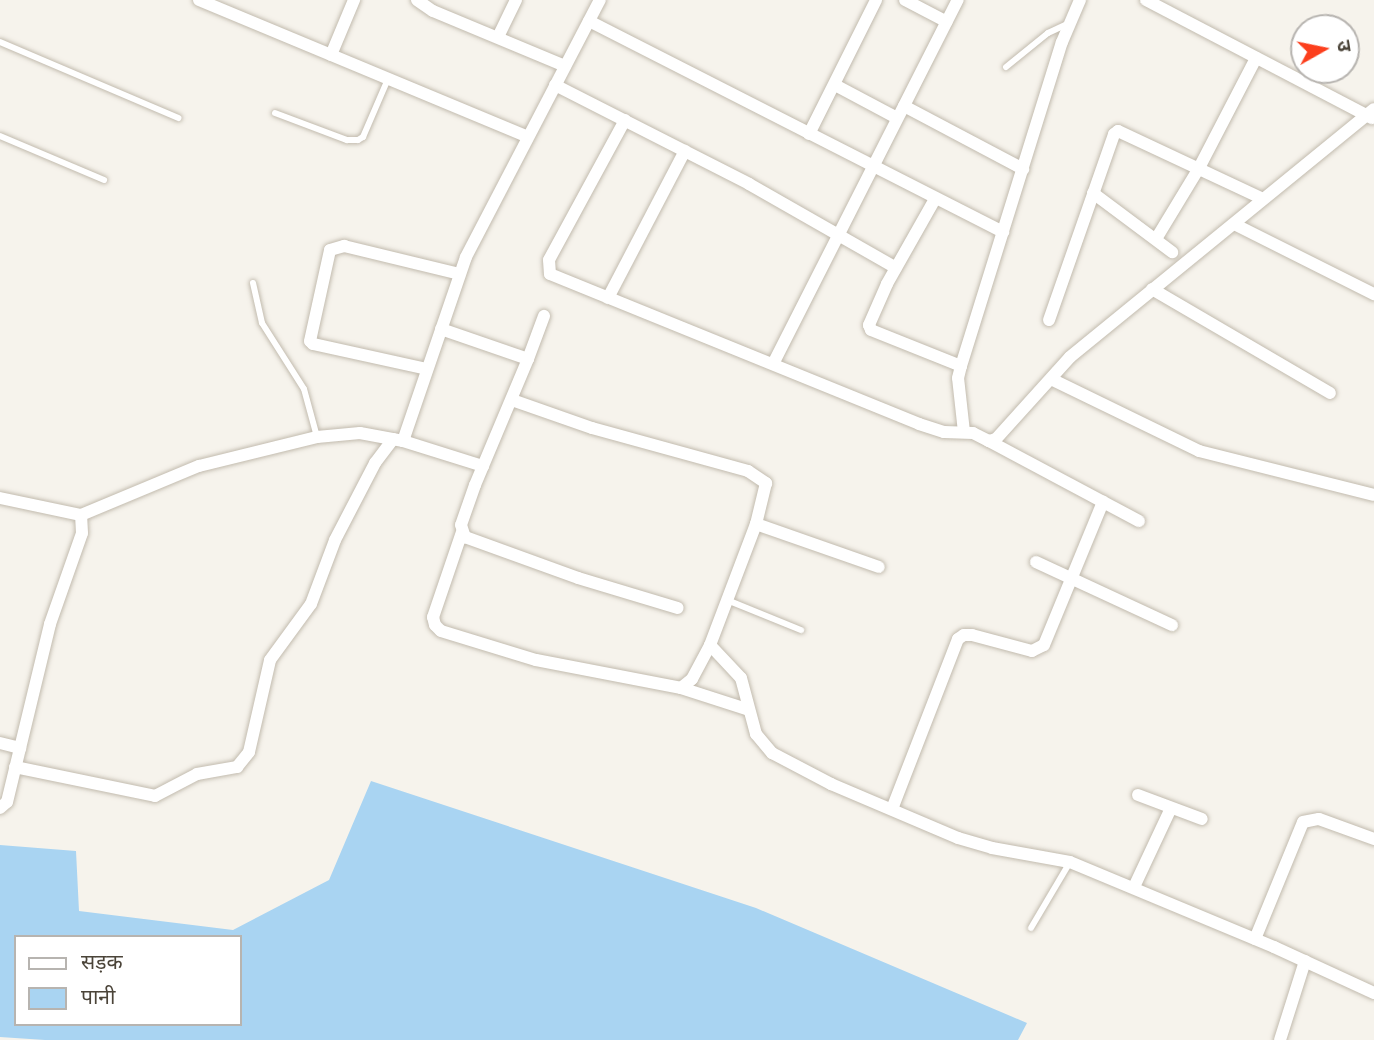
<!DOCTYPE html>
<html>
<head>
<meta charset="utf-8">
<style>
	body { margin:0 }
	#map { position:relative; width:1374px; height:1040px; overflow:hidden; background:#f6f3ec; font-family:Cabin,"Noto Sans Devanagari",sans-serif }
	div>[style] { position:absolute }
	.water>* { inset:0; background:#a9d4f2 }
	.roads { filter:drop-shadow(0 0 2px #c2bbae) drop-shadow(0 0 2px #c2bbae) }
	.lane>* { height:6px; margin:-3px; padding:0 3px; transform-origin:3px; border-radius:3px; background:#fff }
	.street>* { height:12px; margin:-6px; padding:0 6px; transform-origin:6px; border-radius:6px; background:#fff }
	span { translate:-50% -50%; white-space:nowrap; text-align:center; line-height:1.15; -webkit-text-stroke:6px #fff; paint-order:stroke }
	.legend { position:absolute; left:14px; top:935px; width:228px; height:91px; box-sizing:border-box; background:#fff; border:2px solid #b7b4b0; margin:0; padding:9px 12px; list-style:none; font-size:21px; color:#4b4439 }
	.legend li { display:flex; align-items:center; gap:14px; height:35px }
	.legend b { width:35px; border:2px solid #b7b4b0 }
	.north { position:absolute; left:1290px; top:14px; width:70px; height:70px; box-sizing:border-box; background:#fff; border:2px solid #b7b4b0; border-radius:50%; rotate:81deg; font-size:19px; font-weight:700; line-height:28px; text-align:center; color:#4b4439 }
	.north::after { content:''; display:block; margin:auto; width:24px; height:32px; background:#fc3f1d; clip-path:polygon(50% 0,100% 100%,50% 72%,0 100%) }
</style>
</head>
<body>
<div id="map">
	<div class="water">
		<i style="clip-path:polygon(evenodd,371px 781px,756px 908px,1027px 1023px,1018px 1040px,45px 1040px,0 1037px,0 845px,76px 851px,79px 911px,233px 930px,329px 880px,371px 781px,16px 937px,240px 937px,240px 1024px,16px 1024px,16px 937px)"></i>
	</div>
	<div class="roads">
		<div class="lane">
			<i style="left:0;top:42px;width:194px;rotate:23.1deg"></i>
			<i style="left:1006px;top:67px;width:54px;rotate:-39deg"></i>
			<i style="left:1048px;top:33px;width:23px;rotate:-25deg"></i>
			<i style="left:275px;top:113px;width:77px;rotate:20.6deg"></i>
			<i style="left:347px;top:140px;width:11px"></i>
			<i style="left:358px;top:140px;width:6px;rotate:-31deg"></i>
			<i style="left:363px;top:137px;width:63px;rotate:-66.7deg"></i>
			<i style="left:0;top:136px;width:113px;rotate:22.9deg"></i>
			<i style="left:253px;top:283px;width:41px;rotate:77.3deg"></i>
			<i style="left:262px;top:323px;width:78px;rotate:57.5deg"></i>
			<i style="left:304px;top:389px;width:50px;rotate:74.8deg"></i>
			<i style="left:727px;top:600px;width:80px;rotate:22.1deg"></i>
			<i style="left:1031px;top:928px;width:77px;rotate:-59.4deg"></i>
		</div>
		<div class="street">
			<i style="left:199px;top:0;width:356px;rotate:22.6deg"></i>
			<i style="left:417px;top:0;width:19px;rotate:35deg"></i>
			<i style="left:433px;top:11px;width:143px;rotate:22.6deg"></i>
			<i style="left:905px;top:0;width:47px;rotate:27.6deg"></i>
			<i style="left:1146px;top:0;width:255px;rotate:27.6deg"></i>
			<i style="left:589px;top:21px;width:465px;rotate:27deg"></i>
			<i style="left:498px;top:37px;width:41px;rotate:-64.1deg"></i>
			<i style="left:331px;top:55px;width:60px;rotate:-67.3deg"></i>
			<i style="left:555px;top:85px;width:218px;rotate:27deg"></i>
			<i style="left:749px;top:184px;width:169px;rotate:29.7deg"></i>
			<i style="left:835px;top:85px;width:70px;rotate:28deg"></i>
			<i style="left:904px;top:106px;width:135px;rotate:27.9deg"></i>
			<i style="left:625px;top:120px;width:159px;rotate:118.5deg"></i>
			<i style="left:549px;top:260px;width:14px;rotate:86deg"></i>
			<i style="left:550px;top:274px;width:398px;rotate:22.1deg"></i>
			<i style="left:919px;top:424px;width:26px;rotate:18deg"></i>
			<i style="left:944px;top:432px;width:29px;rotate:2deg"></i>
			<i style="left:973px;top:433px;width:18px;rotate:27deg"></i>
			<i style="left:989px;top:441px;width:7px;rotate:-16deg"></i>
			<i style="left:996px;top:439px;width:110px;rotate:-47.9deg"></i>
			<i style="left:1070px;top:357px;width:392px;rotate:-39.2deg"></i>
			<i style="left:809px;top:134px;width:150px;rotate:-63.4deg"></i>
			<i style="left:1093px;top:193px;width:99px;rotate:36.8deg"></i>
			<i style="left:935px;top:199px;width:98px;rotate:119.5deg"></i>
			<i style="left:887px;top:284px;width:45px;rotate:113.7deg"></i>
			<i style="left:869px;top:325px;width:5px;rotate:68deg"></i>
			<i style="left:871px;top:330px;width:97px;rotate:21.8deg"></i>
			<i style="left:1234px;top:224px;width:157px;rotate:26.6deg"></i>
			<i style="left:1156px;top:239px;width:83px;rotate:-58.8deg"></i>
			<i style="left:1199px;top:168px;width:124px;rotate:-62.6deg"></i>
			<i style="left:1152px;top:289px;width:206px;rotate:30.3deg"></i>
			<i style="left:608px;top:298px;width:166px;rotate:-62.4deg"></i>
			<i style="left:1049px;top:320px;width:197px;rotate:-70.7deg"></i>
			<i style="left:1114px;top:134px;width:5px;rotate:-37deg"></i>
			<i style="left:1118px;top:131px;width:160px;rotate:25.1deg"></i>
			<i style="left:441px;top:329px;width:92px;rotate:19deg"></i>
			<i style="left:528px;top:359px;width:137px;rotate:112.8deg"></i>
			<i style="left:475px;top:485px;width:42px;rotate:109.3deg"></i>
			<i style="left:461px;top:525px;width:13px;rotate:72deg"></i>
			<i style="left:465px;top:537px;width:120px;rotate:19.9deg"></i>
			<i style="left:578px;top:578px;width:104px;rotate:16.7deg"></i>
			<i style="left:528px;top:359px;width:46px;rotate:-69.6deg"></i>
			<i style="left:773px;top:364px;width:408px;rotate:-63.1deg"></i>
			<i style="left:427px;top:369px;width:117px;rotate:-167.6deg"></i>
			<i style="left:313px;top:344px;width:4px;rotate:-135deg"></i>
			<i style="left:310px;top:341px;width:93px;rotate:-77.6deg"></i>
			<i style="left:330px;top:250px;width:15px;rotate:-16deg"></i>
			<i style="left:344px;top:246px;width:119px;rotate:13.6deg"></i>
			<i style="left:1051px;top:379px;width:165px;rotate:25.9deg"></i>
			<i style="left:1199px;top:451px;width:180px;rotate:14.1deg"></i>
			<i style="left:512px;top:400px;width:85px;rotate:19.3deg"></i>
			<i style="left:592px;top:428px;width:162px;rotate:15.4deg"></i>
			<i style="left:748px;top:471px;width:22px;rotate:34deg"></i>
			<i style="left:766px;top:483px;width:42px;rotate:103.7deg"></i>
			<i style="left:756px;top:524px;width:129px;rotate:110.8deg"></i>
			<i style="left:710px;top:645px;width:45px;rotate:46.8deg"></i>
			<i style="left:741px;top:678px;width:58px;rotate:75deg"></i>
			<i style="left:756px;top:734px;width:25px;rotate:50deg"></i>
			<i style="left:772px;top:753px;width:67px;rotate:27.7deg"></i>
			<i style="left:831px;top:784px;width:138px;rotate:23deg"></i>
			<i style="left:958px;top:838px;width:35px;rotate:16deg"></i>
			<i style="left:992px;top:848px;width:79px;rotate:10.2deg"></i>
			<i style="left:1070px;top:862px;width:221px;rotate:22.6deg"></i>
			<i style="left:1274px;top:947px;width:110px;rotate:24.7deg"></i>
			<i style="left:964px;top:432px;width:54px;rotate:-96.3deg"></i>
			<i style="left:958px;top:378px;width:12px;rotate:-76deg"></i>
			<i style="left:961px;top:366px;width:339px;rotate:-72.7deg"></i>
			<i style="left:1062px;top:42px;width:46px;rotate:-66.8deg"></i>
			<i style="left:403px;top:441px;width:194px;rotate:-71.1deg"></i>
			<i style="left:466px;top:257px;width:290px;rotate:-62.5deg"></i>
			<i style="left:989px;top:441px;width:170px;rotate:28.1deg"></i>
			<i style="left:0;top:498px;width:83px;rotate:11.9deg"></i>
			<i style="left:81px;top:515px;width:128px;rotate:-22.6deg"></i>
			<i style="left:199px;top:466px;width:122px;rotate:-13.8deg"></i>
			<i style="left:317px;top:437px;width:43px;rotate:-5.3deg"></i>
			<i style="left:360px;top:433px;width:44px;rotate:10.5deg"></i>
			<i style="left:403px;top:441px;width:84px;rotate:17.4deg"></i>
			<i style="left:756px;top:524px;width:130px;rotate:19.3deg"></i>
			<i style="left:462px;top:532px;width:90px;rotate:108.8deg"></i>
			<i style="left:433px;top:617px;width:8px;rotate:76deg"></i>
			<i style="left:435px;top:625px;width:8px;rotate:45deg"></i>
			<i style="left:441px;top:631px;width:99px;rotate:17deg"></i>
			<i style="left:536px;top:660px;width:148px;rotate:10.9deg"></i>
			<i style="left:681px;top:688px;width:71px;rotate:17.9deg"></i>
			<i style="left:1036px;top:562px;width:150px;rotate:24.9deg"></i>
			<i style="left:681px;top:688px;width:14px;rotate:-39deg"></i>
			<i style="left:692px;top:679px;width:38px;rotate:-62deg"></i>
			<i style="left:0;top:743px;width:21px;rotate:14deg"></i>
			<i style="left:15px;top:767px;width:143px;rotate:11.7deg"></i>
			<i style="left:155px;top:796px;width:47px;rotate:-27.6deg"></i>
			<i style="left:197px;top:774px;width:41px;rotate:-9.9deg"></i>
			<i style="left:237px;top:767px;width:19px;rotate:-51deg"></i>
			<i style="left:249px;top:752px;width:94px;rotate:-77.1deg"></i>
			<i style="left:270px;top:660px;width:69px;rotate:-53.8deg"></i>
			<i style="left:311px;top:604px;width:68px;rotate:-69.4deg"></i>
			<i style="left:335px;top:540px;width:87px;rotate:-62.5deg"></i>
			<i style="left:375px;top:463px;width:30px;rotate:-53deg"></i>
			<i style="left:1138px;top:795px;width:68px;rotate:20.6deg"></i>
			<i style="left:0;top:808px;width:9px;rotate:-41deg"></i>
			<i style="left:7px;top:802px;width:183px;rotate:-76.4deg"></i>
			<i style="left:50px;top:624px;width:96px;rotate:-70.6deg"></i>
			<i style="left:82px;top:533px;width:18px;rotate:-93deg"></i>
			<i style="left:892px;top:809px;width:182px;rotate:-68.8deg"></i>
			<i style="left:958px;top:639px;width:7px;rotate:-34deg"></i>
			<i style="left:964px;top:635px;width:8px"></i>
			<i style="left:972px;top:635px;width:62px;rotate:14.9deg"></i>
			<i style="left:1032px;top:651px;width:13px;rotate:-27deg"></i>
			<i style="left:1044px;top:645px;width:155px;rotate:-67.6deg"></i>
			<i style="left:1134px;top:887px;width:87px;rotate:-64.9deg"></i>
			<i style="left:1255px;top:939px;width:126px;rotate:-67.7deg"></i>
			<i style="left:1303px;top:822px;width:16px;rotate:-11deg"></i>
			<i style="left:1319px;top:819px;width:59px;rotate:20deg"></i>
			<i style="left:1280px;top:1040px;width:83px;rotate:-72.4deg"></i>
		</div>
	</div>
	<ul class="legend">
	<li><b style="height:9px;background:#fff"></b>सड़क</li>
	<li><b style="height:19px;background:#a9d4f2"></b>पानी</li>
	</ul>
	<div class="north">उ</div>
</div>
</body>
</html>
